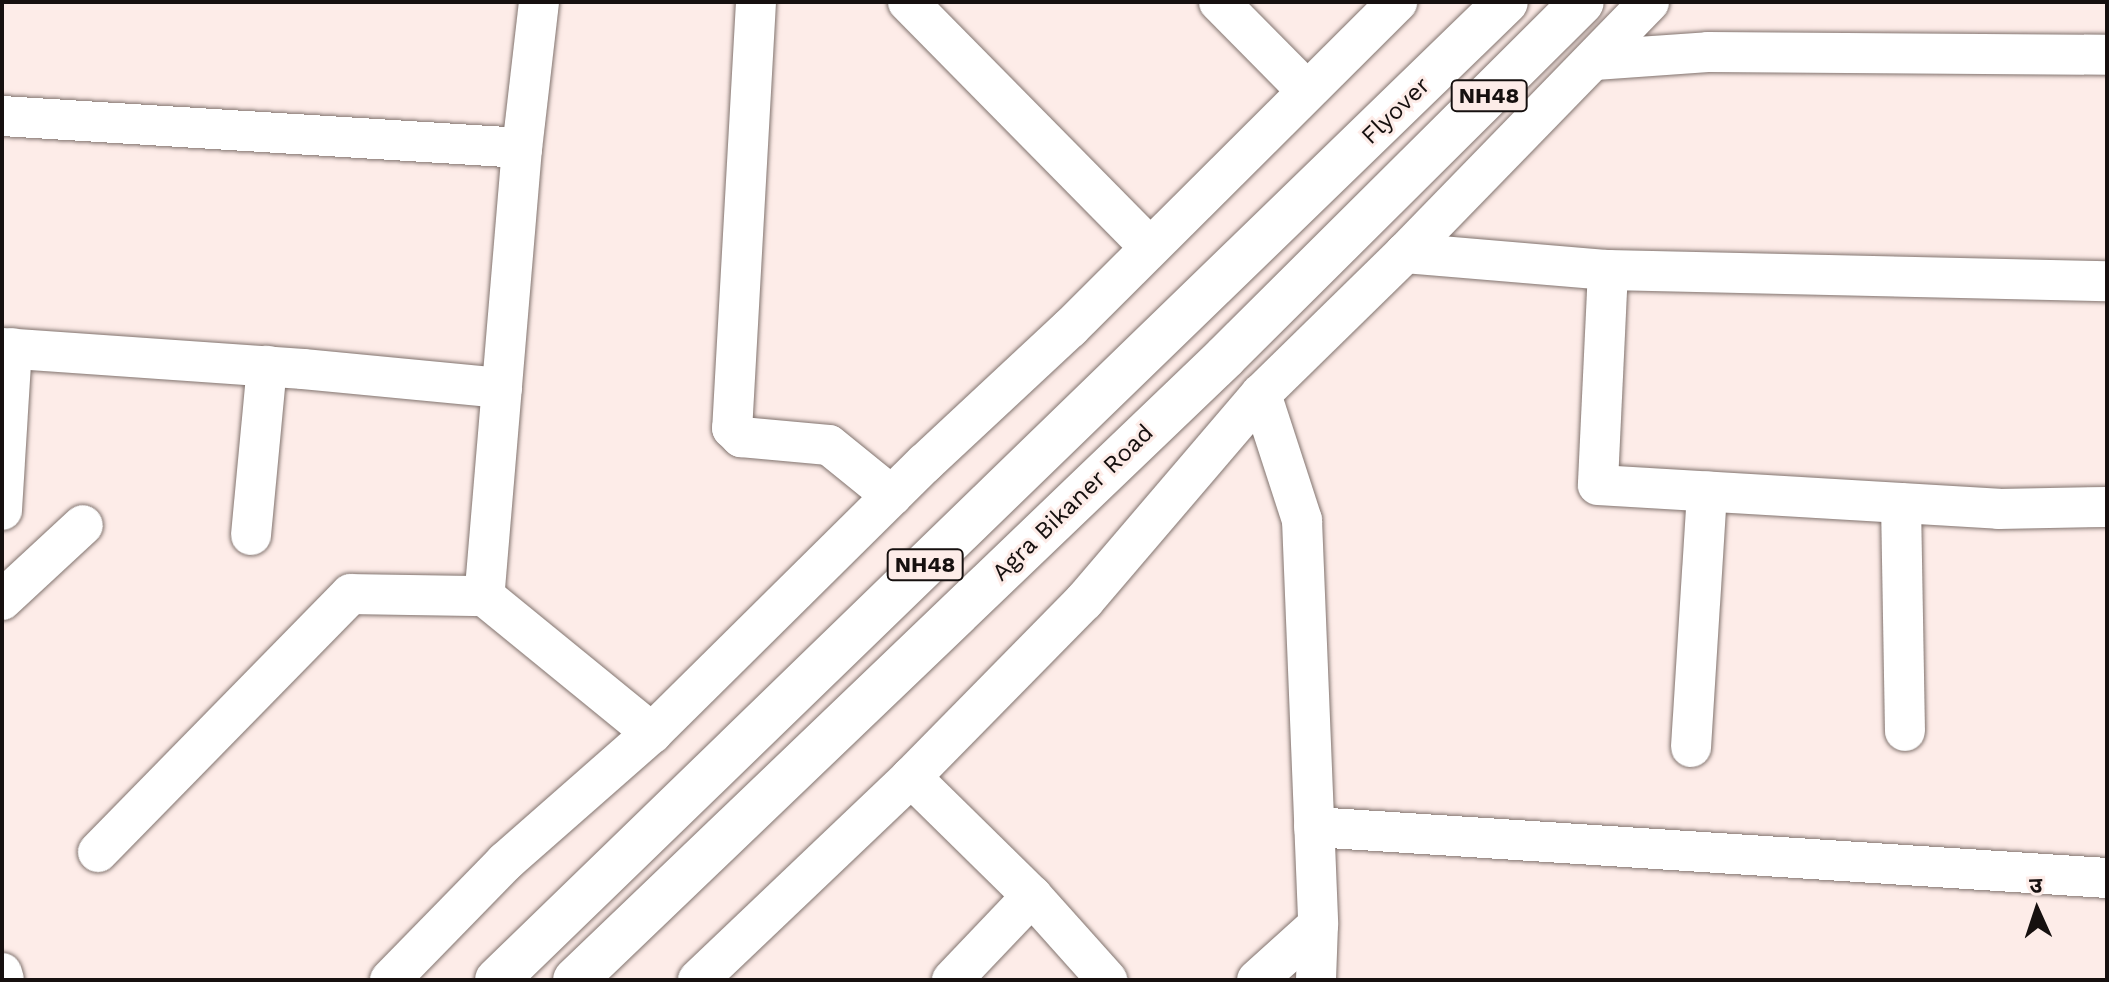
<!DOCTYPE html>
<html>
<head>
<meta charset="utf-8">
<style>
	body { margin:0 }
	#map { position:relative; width:2109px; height:982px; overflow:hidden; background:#fdece8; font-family:"Work Sans","Noto Sans Devanagari",sans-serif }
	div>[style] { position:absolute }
	.roads { filter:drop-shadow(0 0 2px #81736e) drop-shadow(0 0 2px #81736e) }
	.minor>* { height:40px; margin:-20px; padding:0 20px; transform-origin:20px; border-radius:20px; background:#fff }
	.highway>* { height:44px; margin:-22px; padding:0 22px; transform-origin:22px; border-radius:22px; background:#fff }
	span { translate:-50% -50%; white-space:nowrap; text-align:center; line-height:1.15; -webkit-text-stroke:6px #fdece8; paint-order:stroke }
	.shield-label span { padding:2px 6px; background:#fdece8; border:2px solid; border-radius:6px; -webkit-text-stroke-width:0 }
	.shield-label { font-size:22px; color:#16100f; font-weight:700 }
	.street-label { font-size:24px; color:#16100f }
	.frame { position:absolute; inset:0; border:4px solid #16100f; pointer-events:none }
	.north { position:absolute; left:1997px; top:870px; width:80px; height:80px; -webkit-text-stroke:6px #fdece8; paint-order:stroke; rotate:357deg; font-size:22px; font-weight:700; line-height:32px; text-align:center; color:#16100f }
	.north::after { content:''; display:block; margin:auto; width:28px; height:36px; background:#16100f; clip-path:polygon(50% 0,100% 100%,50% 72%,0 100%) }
</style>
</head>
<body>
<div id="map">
	<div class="roads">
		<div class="minor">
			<i style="left:539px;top:2px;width:147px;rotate:96.6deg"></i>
			<i style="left:522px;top:148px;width:450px;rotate:94.8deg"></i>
			<i style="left:484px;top:596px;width:217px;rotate:39.2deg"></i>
			<i style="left:756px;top:2px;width:427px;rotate:93.2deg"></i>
			<i style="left:732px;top:428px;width:13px;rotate:45deg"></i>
			<i style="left:741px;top:437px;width:88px;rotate:5.2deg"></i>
			<i style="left:829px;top:445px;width:81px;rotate:39deg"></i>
			<i style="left:908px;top:2px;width:344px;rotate:45.4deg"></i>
			<i style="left:1219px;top:2px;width:124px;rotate:45.3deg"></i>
			<i style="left:1595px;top:60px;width:113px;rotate:-4deg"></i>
			<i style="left:1708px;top:52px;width:399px;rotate:0.4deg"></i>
			<i style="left:2px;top:116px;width:521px;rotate:3.52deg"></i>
			<i style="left:1405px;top:253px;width:204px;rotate:4.8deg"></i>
			<i style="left:1608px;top:270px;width:499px;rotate:1.3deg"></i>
			<i style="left:1608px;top:270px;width:215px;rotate:92.7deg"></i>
			<i style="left:1598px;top:485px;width:401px;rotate:3.4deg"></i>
			<i style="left:1998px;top:509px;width:109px;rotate:-1.1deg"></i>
			<i style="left:2px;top:348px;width:302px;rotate:4deg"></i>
			<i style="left:303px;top:369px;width:200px;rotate:5.5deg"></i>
			<i style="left:1261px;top:394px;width:133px;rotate:72deg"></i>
			<i style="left:1302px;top:520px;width:405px;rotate:87.7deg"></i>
			<i style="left:1318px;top:925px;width:55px;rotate:92.1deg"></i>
			<i style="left:1901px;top:503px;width:228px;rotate:89deg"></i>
			<i style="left:2px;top:510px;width:162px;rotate:-86.5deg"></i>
			<i style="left:251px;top:535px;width:170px;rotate:-84.6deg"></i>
			<i style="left:2px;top:600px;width:110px;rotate:-42.8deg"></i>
			<i style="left:1691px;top:747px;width:256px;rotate:-86.4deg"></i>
			<i style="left:911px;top:777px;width:170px;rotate:44.5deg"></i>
			<i style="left:1032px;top:896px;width:113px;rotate:48.2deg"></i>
			<i style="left:1314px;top:827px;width:795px;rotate:3.68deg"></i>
			<i style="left:98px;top:852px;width:361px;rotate:-45.6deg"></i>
			<i style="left:351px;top:594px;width:133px;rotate:0.9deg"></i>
			<i style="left:2px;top:973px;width:7px;rotate:74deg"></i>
			<i style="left:390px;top:980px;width:165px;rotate:-45.7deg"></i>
			<i style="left:505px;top:862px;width:196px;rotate:-41.3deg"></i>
			<i style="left:652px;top:733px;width:384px;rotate:-44.7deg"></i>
			<i style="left:925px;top:463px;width:198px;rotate:-43deg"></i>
			<i style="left:1070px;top:328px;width:462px;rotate:-44.9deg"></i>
			<i style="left:698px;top:980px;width:294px;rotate:-43.6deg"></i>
			<i style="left:911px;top:777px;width:247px;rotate:-45.5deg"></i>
			<i style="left:1084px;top:601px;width:272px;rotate:-49.5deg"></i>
			<i style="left:1261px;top:394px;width:202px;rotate:-44.4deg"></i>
			<i style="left:1405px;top:253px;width:350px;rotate:-45.8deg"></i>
			<i style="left:952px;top:980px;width:116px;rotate:-46.4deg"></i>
			<i style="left:1257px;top:980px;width:82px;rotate:-42deg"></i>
		</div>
		<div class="highway">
			<i style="left:497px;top:980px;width:1405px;rotate:-44.11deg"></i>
			<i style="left:575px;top:980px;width:900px;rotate:-43.78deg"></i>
			<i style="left:1225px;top:357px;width:503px;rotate:-44.84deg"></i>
		</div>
	</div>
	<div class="shield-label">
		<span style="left:1489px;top:96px">NH48</span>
		<span style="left:925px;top:565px">NH48</span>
	</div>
	<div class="street-label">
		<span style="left:1396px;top:111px;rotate:-44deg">Flyover</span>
		<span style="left:1073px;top:503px;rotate:-44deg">Agra Bikaner Road</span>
	</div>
	<div class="frame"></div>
	<div class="north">उ</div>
</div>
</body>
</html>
